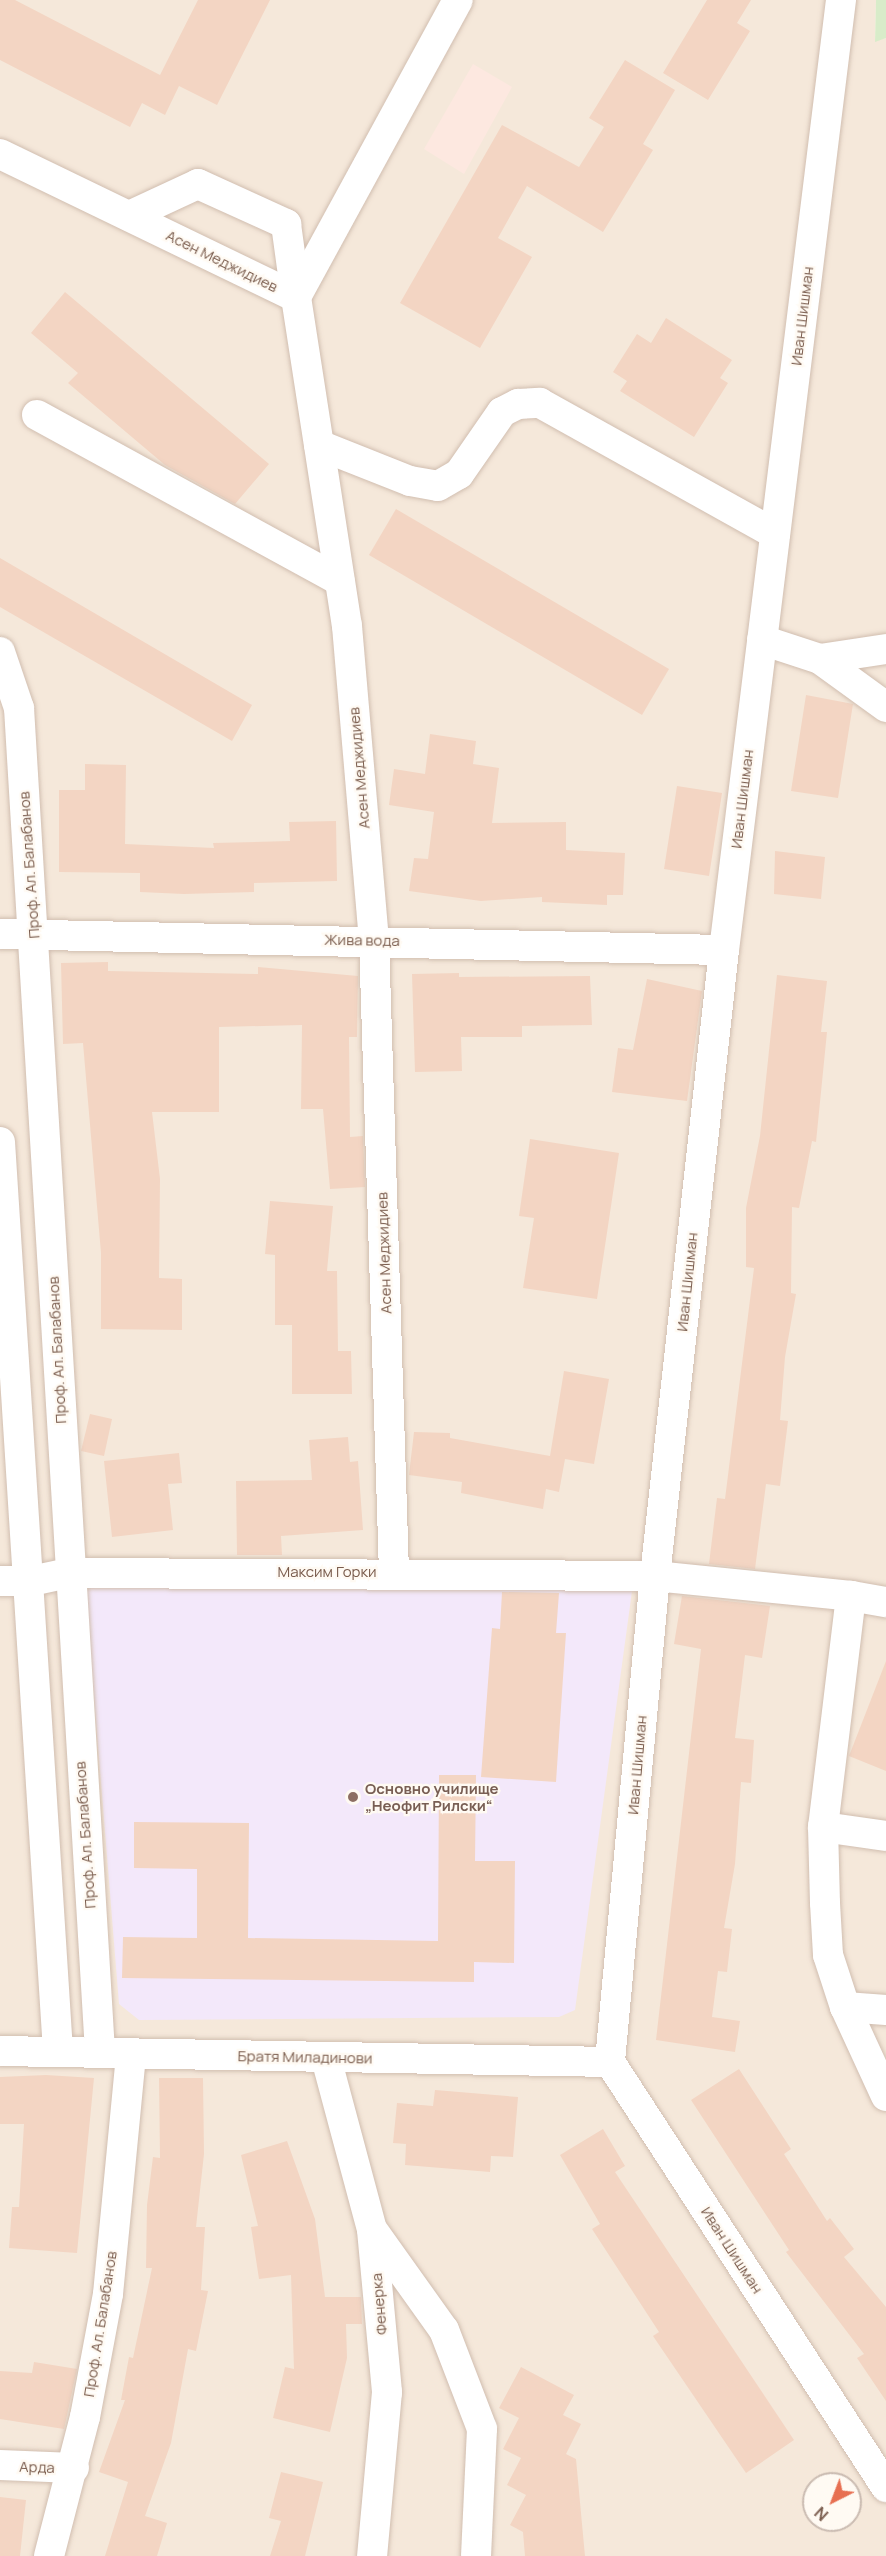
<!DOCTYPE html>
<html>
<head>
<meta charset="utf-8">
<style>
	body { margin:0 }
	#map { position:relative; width:886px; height:2556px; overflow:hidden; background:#fdf6ec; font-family:Manrope,sans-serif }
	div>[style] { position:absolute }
	.residential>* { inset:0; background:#f5e8da }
	.commercial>* { inset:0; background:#fde8e0 }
	.education>* { inset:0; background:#f3e8fa }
	.green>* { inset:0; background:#d8ecc9 }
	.building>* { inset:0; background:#f3d5c3 }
	.roads { filter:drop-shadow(0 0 2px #d1beb0) drop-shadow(0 0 2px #d1beb0) }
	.minor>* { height:30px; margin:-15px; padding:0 15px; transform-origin:15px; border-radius:15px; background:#fff }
	.dots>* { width:16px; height:16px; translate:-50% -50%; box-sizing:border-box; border:3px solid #fffaf3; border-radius:50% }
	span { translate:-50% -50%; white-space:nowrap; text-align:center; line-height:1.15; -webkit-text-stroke:4.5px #fffaf3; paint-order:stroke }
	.street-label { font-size:15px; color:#7a5c4d }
	.education-label { font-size:15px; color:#785e54; font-weight:700 }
	.left { translate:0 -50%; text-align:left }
	.north { position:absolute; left:802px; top:2472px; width:60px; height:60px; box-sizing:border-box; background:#fffaf3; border:2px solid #cabbb1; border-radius:50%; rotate:222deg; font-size:16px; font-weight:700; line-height:24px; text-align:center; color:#7a5c4d }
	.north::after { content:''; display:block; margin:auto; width:21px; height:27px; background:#e76f51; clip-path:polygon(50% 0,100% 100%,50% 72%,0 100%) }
</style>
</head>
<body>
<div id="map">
	<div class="residential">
		<i style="clip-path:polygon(evenodd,0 0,876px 0,875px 41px,886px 38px,886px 2556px,0 2556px,0 0,814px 2484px,850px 2484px,850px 2520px,814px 2520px,814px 2484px)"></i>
	</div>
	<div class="commercial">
		<i style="clip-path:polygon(473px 64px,512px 87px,464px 174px,424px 149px)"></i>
	</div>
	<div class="education">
		<i style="clip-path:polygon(623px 1575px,632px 1591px,575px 2010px,559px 2017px,139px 2020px,119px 2004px,85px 1586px)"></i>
	</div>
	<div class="green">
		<i style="clip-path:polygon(876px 0,886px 0,886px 38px,875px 42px)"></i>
	</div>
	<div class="building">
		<i style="clip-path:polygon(0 0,15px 0,160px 75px,198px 0,270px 0,217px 105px,179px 86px,165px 115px,142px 103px,130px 127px,0 60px)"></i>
		<i style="clip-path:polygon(707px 0,751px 0,737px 23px,750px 31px,708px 100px,663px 73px)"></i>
		<i style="clip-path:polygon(625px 60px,675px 90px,643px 144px,653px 150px,603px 232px,527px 186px,498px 238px,532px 257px,480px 348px,400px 303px,502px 125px,579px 167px,604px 127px,589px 118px)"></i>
		<i style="clip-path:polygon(65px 292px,269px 464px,235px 504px,165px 465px,68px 383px,78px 373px,31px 333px)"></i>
		<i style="clip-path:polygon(666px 318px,732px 360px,720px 378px,728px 383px,694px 437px,620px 391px,627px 381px,613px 372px,637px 334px,651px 343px)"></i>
		<i style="clip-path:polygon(396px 509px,669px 669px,642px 715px,369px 555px)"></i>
		<i style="clip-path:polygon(0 558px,252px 705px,232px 741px,0 607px)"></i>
		<i style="clip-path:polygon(806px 695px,853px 704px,838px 798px,791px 791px)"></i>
		<i style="clip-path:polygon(430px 734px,476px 741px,473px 764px,499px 768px,492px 823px,566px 822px,566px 850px,625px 853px,623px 895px,607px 895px,607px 905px,542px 902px,542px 897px,481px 901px,409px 891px,414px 858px,428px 859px,434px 812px,389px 805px,394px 769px,425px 774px)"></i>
		<i style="clip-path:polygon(85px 764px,126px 765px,125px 844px,214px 848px,213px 843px,290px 841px,289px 822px,336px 821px,337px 881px,254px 883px,254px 892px,184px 894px,140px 892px,140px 873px,59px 872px,59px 790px,85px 790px)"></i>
		<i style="clip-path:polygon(677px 786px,722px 793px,709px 876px,664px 869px)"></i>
		<i style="clip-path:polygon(775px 851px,825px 857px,821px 899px,774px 894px)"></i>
		<i style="clip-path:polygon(108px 962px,108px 971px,258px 974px,258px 967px,358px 976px,357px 1037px,349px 1037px,350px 1137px,363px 1136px,365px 1187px,330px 1189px,323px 1109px,301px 1109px,302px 1025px,219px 1027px,219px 1112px,152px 1112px,160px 1179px,159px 1278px,182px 1279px,182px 1330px,101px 1329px,101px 1253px,83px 1043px,63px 1044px,61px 963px)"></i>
		<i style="clip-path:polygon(459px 973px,459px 977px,590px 976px,592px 1025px,522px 1026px,522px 1037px,461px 1037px,462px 1071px,415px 1072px,412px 974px)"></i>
		<i style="clip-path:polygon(777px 975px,827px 981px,821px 1032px,827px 1032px,816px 1142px,812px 1141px,799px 1208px,792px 1207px,791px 1293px,796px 1294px,785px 1357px,780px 1420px,788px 1421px,780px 1486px,766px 1484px,755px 1569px,709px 1564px,717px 1498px,725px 1499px,754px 1268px,746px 1267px,746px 1208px,760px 1136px)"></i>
		<i style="clip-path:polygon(647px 979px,702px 991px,687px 1101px,612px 1092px,618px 1048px,633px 1050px)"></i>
		<i style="clip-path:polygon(530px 1139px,619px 1153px,597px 1299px,523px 1288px,534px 1218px,519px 1216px)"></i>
		<i style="clip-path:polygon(270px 1201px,333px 1206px,327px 1271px,337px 1271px,338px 1351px,351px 1351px,352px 1394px,292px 1394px,292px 1325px,275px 1325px,275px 1255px,265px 1254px)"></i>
		<i style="clip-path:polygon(564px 1371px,609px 1379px,594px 1464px,565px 1459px,559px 1492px,546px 1489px,543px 1509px,461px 1493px,462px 1482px,409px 1475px,414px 1432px,450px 1433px,450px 1438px,550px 1456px)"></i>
		<i style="clip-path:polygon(90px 1414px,112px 1419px,104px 1456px,81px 1451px)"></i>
		<i style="clip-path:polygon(348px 1437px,350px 1462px,358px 1461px,363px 1530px,281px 1536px,282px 1555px,237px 1555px,236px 1481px,312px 1480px,309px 1440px)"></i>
		<i style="clip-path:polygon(179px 1453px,182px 1483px,168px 1484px,173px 1530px,112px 1537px,104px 1461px)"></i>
		<i style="clip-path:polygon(502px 1592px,559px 1593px,556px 1633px,566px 1633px,556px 1782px,481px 1777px,492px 1628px,500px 1629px)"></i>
		<i style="clip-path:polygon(682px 1596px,770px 1606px,762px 1658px,745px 1655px,735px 1738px,754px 1740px,751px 1783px,741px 1782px,735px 1864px,724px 1928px,732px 1929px,727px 1972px,718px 1971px,712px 2017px,740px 2021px,735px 2052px,656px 2040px,701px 1649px,674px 1644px)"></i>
		<i style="clip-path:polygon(886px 1661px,886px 1771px,849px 1756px)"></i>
		<i style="clip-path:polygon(439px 1775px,476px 1775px,475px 1861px,515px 1861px,514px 1963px,474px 1962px,474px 1982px,122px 1978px,123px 1937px,197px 1938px,197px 1869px,134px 1868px,134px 1822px,249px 1823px,248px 1938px,438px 1941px)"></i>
		<i style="clip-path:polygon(739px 2069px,791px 2149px,784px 2154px,827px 2221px,830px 2218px,854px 2249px,844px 2257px,886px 2307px,886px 2401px,857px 2358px,864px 2354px,786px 2252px,789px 2250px,691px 2100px)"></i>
		<i style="clip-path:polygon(46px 2075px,94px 2078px,77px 2253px,9px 2248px,12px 2207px,19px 2207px,24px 2124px,0 2124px,0 2077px)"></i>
		<i style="clip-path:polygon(159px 2078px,203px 2078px,204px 2154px,196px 2227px,205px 2227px,201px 2290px,208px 2291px,196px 2351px,188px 2349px,171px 2443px,145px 2516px,167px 2523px,157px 2556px,105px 2556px,128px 2482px,99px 2472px,125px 2400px,121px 2400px,129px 2357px,133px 2358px,152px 2268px,146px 2268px,147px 2205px,153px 2157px,160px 2158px)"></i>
		<i style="clip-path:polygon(435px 2090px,518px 2097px,513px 2157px,491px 2156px,490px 2172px,405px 2165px,406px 2144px,393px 2143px,397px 2103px,433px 2106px)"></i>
		<i style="clip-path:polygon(603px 2129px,625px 2166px,615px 2172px,794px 2440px,746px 2473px,653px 2336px,659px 2332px,592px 2229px,600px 2224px,560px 2155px)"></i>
		<i style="clip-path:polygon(287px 2141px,315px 2219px,325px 2297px,361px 2297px,362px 2324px,346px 2324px,347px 2358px,330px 2432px,273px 2418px,285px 2367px,294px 2369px,291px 2275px,259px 2279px,251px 2227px,258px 2226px,241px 2155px)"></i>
		<i style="clip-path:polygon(34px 2362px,77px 2369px,64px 2429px,0 2419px,0 2371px,32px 2373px)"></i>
		<i style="clip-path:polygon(521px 2367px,574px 2395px,563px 2415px,581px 2424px,566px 2454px,576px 2459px,585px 2556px,525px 2556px,523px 2532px,510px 2525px,526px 2495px,507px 2485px,521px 2458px,503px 2449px,519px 2418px,499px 2408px)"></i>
		<i style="clip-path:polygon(281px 2472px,323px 2482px,305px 2556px,270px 2556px,281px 2521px,269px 2518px)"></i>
		<i style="clip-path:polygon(0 2497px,26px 2500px,20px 2556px,0 2556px)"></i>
	</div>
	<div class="roads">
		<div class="minor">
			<i style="left:841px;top:0;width:957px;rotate:97.02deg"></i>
			<i style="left:724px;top:950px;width:630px;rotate:96.29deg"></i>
			<i style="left:655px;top:1576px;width:488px;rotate:95.3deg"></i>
			<i style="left:610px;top:2062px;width:507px;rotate:57deg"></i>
			<i style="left:0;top:154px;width:329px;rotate:25.8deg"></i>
			<i style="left:296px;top:297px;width:333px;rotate:81.2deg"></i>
			<i style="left:347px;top:626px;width:315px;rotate:85.1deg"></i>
			<i style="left:374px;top:940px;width:632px;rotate:88.19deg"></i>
			<i style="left:129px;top:216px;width:76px;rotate:-24.9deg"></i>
			<i style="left:198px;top:184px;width:97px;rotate:24.4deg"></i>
			<i style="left:286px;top:224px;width:74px;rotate:82.2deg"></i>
			<i style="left:296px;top:297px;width:338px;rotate:-61.4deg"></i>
			<i style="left:37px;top:415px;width:345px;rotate:28.7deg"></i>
			<i style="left:319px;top:445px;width:98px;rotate:21.6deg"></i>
			<i style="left:410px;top:481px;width:28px;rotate:10deg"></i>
			<i style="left:438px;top:486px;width:24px;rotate:-30deg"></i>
			<i style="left:459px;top:474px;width:75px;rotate:-55.3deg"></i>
			<i style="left:502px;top:412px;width:18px;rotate:-27deg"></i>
			<i style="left:518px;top:404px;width:22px;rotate:-3deg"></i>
			<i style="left:540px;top:403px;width:269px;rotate:29.1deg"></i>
			<i style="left:762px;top:640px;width:61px;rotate:18.1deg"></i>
			<i style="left:820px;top:659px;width:67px;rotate:-8.6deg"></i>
			<i style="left:0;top:652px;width:59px;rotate:71.3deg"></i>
			<i style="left:19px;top:708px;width:1346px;rotate:86.55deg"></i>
			<i style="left:820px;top:659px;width:82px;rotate:36deg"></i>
			<i style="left:0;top:934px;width:724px;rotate:1.27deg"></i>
			<i style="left:0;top:1142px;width:911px;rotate:86.35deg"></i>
			<i style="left:0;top:1581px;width:31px"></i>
			<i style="left:31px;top:1581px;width:39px;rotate:-12deg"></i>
			<i style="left:69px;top:1573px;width:586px;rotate:0.29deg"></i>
			<i style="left:655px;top:1576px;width:197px;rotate:5.8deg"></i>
			<i style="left:851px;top:1596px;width:233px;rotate:96.9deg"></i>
			<i style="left:823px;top:1827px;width:76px;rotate:88.5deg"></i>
			<i style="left:825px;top:1903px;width:52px;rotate:86.7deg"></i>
			<i style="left:828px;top:1955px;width:55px;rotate:71.9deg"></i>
			<i style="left:845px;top:2007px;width:98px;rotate:65.3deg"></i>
			<i style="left:851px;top:1596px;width:36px;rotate:10deg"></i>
			<i style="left:823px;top:1827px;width:64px;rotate:8.1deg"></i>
			<i style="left:845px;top:2007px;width:41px;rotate:4.2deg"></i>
			<i style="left:0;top:2051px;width:610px;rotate:1.03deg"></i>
			<i style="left:326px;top:2058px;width:178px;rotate:75deg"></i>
			<i style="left:372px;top:2230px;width:163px;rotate:84.7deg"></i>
			<i style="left:387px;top:2392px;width:165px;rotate:95.2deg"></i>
			<i style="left:374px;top:2232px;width:120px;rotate:54.5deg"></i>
			<i style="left:444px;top:2330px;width:106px;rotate:69deg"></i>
			<i style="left:482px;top:2429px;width:127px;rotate:92.7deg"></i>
			<i style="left:0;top:2465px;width:74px;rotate:2.3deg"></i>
			<i style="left:49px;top:2556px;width:144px;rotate:-75.5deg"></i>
			<i style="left:85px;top:2417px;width:125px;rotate:-79.4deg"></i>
			<i style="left:108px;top:2294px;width:242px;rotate:-84.5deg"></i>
		</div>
	</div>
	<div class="dots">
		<i style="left:353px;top:1797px;background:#8d6e63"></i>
	</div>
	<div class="street-label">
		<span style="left:222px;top:261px;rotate:26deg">Асен Меджидиев</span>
		<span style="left:802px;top:316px;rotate:-83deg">Иван Шишман</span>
		<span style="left:359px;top:768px;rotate:-95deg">Асен Меджидиев</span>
		<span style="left:742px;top:799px;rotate:-83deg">Иван Шишман</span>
		<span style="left:29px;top:865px;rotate:-94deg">Проф. Ал. Балабанов</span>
		<span style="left:362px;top:940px;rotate:1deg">Жива вода</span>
		<span style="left:384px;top:1253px;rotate:-92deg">Асен Меджидиев</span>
		<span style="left:687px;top:1282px;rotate:-84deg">Иван Шишман</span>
		<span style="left:57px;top:1350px;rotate:-93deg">Проф. Ал. Балабанов</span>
		<span style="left:327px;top:1572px">Максим Горки</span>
		<span style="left:637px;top:1765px;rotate:-85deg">Иван Шишман</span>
		<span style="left:85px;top:1835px;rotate:-94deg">Проф. Ал. Балабанов</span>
		<span style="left:305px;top:2057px;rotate:1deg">Братя Миладинови</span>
		<span style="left:732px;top:2250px;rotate:57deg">Иван Шишман</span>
		<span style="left:379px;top:2304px;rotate:-95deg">Фенерка</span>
		<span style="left:100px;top:2324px;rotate:-81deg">Проф. Ал. Балабанов</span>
		<span style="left:37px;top:2467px;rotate:2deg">Арда</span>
	</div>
	<div class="education-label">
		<span class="left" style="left:365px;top:1797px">Основно училище<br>„Неофит Рилски“</span>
	</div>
	<div class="north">N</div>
</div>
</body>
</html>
